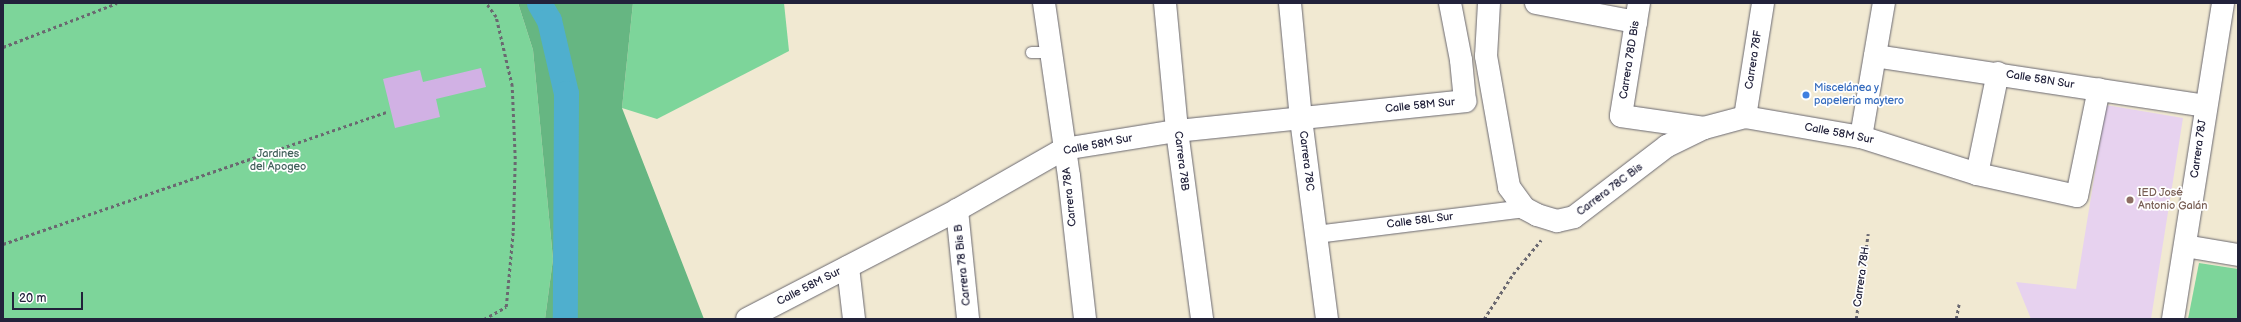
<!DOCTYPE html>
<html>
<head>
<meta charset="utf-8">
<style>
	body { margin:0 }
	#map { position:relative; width:2241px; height:322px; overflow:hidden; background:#f1e9d2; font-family:"Balsamiq Sans",sans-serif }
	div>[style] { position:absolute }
	.built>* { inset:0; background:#e7d2ef }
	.green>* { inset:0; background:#7dd59a }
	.forest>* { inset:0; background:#66b682 }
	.canal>* { height:25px; margin:-12.5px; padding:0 12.5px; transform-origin:12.5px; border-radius:12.5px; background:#4fafce }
	.building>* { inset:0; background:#d1b1e4 }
	.path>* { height:2.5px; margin-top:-1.25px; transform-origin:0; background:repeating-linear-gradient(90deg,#6a6870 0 3px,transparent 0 6px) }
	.roads { filter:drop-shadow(0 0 1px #6a6870) drop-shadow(0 0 1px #6a6870) }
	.service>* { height:11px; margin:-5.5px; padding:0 5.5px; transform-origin:5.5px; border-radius:5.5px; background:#fff }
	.pedestrian>* { height:17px; margin:-8.5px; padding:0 8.5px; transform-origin:8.5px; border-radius:8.5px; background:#fff }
	.minor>* { height:22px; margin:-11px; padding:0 11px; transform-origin:11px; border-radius:11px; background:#fff }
	.dots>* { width:11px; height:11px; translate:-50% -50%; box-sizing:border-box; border:2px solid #fff; border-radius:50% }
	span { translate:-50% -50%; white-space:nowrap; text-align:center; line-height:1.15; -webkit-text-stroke:3.5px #fff; paint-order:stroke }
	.street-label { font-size:11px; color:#22223b }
	.shop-label { font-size:11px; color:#366cbe }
	.left { translate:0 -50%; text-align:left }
	.park-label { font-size:11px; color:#42615c }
	.education-label { font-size:11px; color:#785e54 }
	.frame { position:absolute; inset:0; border:4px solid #22223b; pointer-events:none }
	.scale { position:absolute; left:12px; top:292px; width:71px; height:18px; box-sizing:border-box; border:2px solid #22223b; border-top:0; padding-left:5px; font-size:12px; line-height:14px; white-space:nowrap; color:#22223b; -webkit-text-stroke:3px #fff; paint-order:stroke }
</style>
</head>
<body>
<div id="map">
	<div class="built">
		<i style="clip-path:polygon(2106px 105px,2183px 118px,2151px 319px,2031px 319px,2016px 282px,2076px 289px)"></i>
	</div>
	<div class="green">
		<i style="clip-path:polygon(3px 3px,518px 3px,533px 50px,553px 259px,545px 319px,3px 319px)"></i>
		<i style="clip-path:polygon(633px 3px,784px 3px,789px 51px,657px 119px,622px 108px)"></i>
		<i style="clip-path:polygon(2199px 263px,2238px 269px,2238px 319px,2188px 319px)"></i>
	</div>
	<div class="forest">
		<i style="clip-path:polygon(518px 3px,633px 3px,622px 108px,704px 319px,545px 319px,553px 259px,533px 50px)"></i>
	</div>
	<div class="canal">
		<i style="left:539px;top:3px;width:20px;rotate:60deg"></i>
		<i style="left:549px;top:20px;width:75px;rotate:76.9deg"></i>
		<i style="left:566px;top:93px;width:226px;rotate:90.3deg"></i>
	</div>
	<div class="building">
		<i style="clip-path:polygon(481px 68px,486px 87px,436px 99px,440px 117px,395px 128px,383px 79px,420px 70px,423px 82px)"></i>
	</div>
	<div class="path">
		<i style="left:3px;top:47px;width:122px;rotate:-21.1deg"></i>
		<i style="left:3px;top:244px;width:405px;rotate:-19deg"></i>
		<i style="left:484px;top:319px;width:25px;rotate:-29deg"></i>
		<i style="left:506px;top:307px;width:76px;rotate:-84.7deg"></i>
		<i style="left:513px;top:231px;width:72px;rotate:-88.4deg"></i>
		<i style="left:515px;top:159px;width:73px;rotate:-92.4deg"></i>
		<i style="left:512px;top:86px;width:71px;rotate:-103.1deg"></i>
		<i style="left:496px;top:17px;width:17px;rotate:-126deg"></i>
		<i style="left:1484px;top:319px;width:54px;rotate:-57.2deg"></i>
		<i style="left:1513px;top:274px;width:44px;rotate:-50.5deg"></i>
		<i style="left:1856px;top:319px;width:86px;rotate:-82deg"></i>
		<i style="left:1956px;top:319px;width:15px;rotate:-79deg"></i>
	</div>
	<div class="roads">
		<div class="service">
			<i style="left:1031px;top:52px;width:20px"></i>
		</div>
		<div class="pedestrian">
			<i style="left:1316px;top:234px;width:210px;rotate:-7.1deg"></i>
		</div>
		<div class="minor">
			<i style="left:1044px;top:3px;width:175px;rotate:81.8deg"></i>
			<i style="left:1069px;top:176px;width:144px;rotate:83.6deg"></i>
			<i style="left:1165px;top:3px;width:129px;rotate:84.6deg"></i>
			<i style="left:1177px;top:131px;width:190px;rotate:82.4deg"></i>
			<i style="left:1290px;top:3px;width:117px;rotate:84.6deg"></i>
			<i style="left:1301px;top:119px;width:202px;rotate:82.6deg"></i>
			<i style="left:1489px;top:3px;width:53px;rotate:93.2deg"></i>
			<i style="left:1486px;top:56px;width:133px;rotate:80deg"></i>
			<i style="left:1509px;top:187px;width:26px;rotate:54deg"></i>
			<i style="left:1524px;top:208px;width:15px;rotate:28deg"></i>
			<i style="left:1537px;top:215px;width:21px;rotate:17deg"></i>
			<i style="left:1557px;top:221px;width:17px;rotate:-13deg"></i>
			<i style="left:1574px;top:217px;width:117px;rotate:-37.4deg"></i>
			<i style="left:1667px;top:146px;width:41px;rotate:-25.9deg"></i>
			<i style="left:1536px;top:3px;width:102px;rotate:10.8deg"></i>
			<i style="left:1639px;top:3px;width:114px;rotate:99.1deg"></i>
			<i style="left:1621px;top:116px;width:84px;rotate:8.2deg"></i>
			<i style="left:1704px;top:128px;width:42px;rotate:-15deg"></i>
			<i style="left:1745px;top:117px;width:118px;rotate:9.8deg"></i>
			<i style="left:1861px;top:137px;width:122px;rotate:17.7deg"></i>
			<i style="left:1977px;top:174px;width:102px;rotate:12.4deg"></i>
			<i style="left:2077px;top:196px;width:109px;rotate:-78.4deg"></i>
			<i style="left:1875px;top:56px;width:334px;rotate:8.6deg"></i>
			<i style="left:1745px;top:117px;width:115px;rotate:-81deg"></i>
			<i style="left:1861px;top:137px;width:136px;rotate:-80.3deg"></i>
			<i style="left:1977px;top:174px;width:103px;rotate:-78.3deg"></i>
			<i style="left:957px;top:210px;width:110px;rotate:84.2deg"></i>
			<i style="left:2185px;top:246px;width:54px;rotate:9.6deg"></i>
			<i style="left:848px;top:267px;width:52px;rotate:83.4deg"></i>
			<i style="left:747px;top:319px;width:237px;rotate:-27.4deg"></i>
			<i style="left:957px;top:210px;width:123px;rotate:-29.7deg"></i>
			<i style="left:1064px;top:149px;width:114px;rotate:-9.1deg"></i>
			<i style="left:1177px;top:131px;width:290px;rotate:-5.9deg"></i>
			<i style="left:1465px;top:101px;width:41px;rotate:-95.6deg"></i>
			<i style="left:1461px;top:60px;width:58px;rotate:-100.9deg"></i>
			<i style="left:2173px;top:319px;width:320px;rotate:-81deg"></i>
		</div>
	</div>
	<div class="dots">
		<i style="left:1806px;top:95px;background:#3f7fe0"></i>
		<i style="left:2130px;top:200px;background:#8d6e63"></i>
	</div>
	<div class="street-label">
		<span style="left:1630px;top:60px;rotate:-81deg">Carrera 78D Bis</span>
		<span style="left:1754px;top:60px;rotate:-81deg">Carrera 78F</span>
		<span style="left:2040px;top:80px;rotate:9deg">Calle 58N Sur</span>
		<span style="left:1420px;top:106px;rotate:-6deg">Calle 58M Sur</span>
		<span style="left:1839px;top:134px;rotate:11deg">Calle 58M Sur</span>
		<span style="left:1098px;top:145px;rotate:-11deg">Calle 58M Sur</span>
		<span style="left:2199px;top:149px;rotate:-82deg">Carrera 78J</span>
		<span style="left:1181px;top:161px;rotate:83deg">Carrera 78B</span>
		<span style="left:1306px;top:161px;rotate:83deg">Carrera 78C</span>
		<span style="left:1610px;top:190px;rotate:-37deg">Carrera 78C Bis</span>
		<span style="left:1070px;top:197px;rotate:-96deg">Carrera 78A</span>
		<span style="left:1420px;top:221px;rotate:-7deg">Calle 58L Sur</span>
		<span style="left:963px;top:265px;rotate:-96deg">Carrera 78 Bis B</span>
		<span style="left:1862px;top:277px;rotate:-82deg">Carrera 78H</span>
		<span style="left:809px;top:287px;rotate:-27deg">Calle 58M Sur</span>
	</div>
	<div class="shop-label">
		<span class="left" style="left:1814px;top:95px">Miscelánea y<br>papeleria maytero</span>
	</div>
	<div class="park-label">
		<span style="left:278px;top:161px">Jardines<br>del Apogeo</span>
	</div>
	<div class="education-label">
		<span class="left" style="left:2138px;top:200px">IED José<br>Antonio Galán</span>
	</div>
	<div class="frame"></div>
	<div class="scale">20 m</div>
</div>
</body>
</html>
